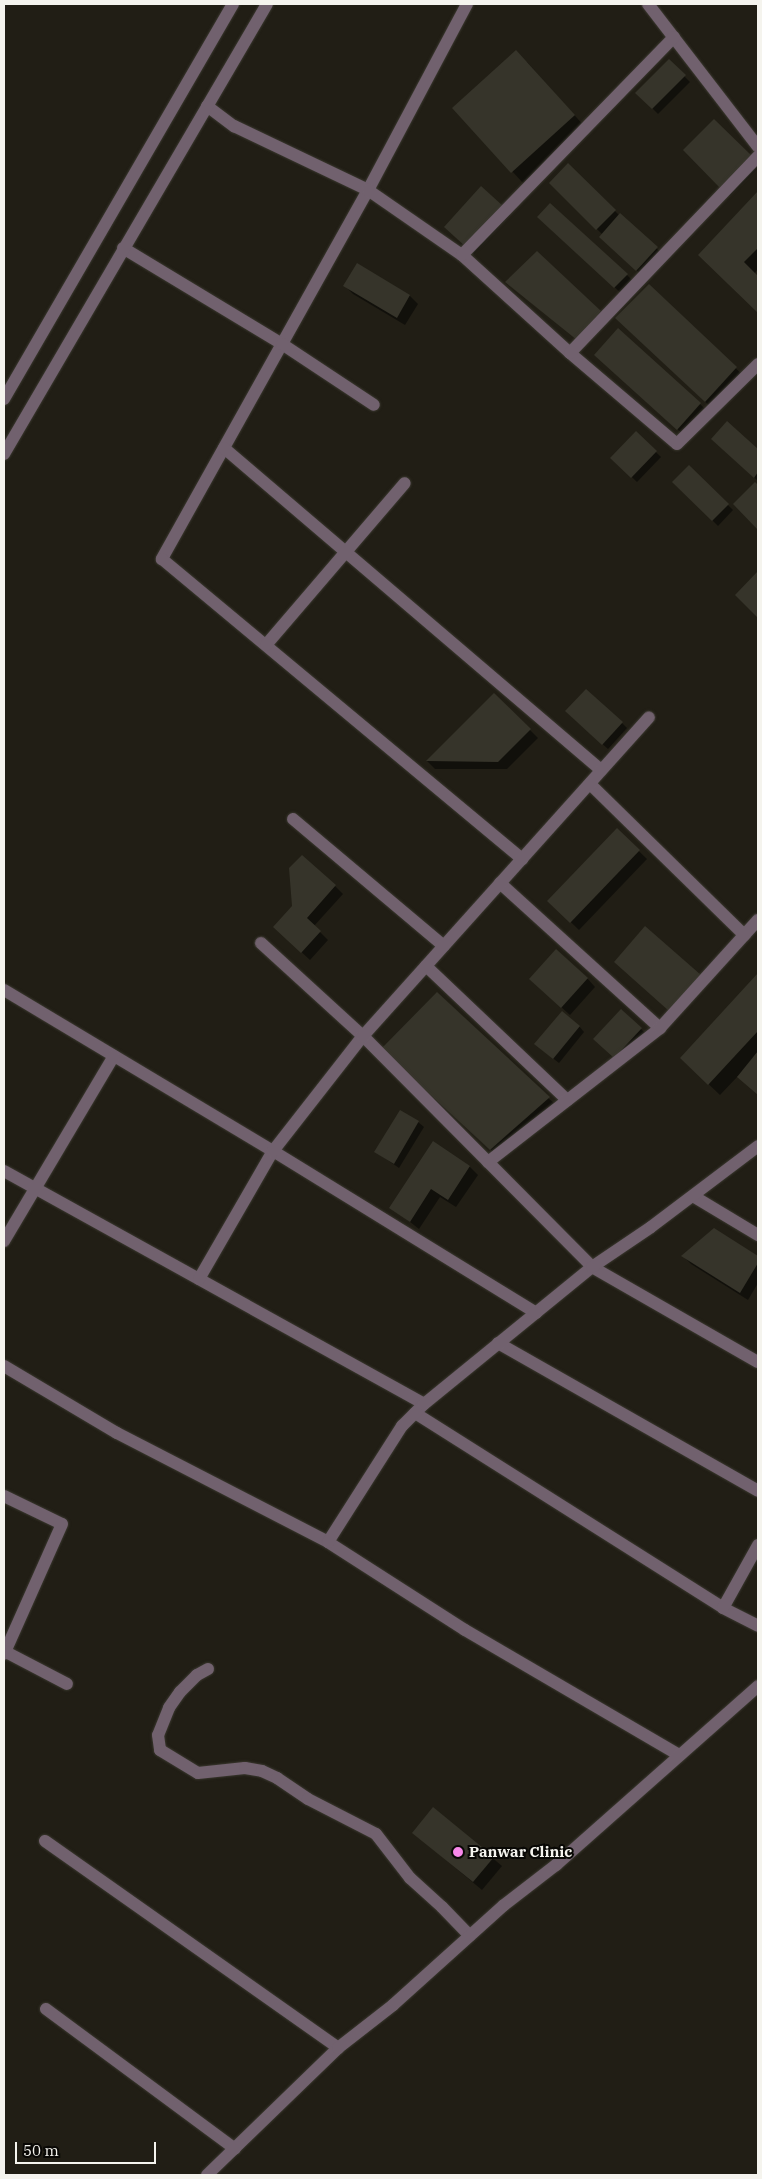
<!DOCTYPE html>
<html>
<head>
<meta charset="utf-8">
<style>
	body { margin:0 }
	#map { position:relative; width:762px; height:2179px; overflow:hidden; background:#211e15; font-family:"IBM Plex Serif",serif }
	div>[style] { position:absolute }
	.shadow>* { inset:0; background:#0007 }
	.building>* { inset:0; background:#36342a }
	.roads { filter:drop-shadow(0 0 1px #3a382f) drop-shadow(0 0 1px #3a382f) }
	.minor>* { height:12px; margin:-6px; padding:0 6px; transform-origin:6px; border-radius:6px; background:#71616e }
	.tertiary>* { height:12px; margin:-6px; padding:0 6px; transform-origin:6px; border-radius:6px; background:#71616e }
	.dots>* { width:14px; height:14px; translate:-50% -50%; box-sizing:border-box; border:2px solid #090805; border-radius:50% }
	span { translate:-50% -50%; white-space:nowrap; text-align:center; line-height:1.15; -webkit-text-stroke:4px #090805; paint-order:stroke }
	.poi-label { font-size:15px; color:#f5f4ee; font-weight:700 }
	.left { translate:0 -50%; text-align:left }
	.frame { position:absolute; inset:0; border:5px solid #f5f4ee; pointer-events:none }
	.scale { position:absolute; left:15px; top:2142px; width:141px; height:22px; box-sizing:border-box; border:2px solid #f5f4ee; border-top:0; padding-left:6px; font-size:15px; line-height:18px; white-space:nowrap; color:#f5f4ee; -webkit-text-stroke:4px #090805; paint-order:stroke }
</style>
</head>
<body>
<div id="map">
	<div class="shadow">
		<div style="clip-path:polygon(669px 61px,690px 82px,658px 114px,637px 93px)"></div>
		<div style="clip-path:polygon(527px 62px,585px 127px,523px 183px,454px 108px)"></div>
		<div style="clip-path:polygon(714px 121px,758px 165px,758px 168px,730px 196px,685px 150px)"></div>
		<div style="clip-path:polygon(568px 165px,620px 216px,665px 256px,645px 278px,609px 245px,603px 235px,550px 183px)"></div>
		<div style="clip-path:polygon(758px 193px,758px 269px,754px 274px,758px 277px,758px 312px,699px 255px)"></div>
		<div style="clip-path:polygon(502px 207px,510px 215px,474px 254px,454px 235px)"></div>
		<div style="clip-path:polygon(547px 225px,627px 275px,635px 283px,623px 295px)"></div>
		<div style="clip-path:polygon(358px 265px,410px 296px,418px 304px,405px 325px,353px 294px,345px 286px)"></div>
		<div style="clip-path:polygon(649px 286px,747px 379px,716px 412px,627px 328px)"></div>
		<div style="clip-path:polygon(604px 363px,700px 404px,708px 412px,686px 437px)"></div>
		<div style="clip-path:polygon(727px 423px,758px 450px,758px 481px,718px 444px)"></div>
		<div style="clip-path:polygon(636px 433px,661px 457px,637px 482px,612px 458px)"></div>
		<div style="clip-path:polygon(689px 467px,733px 510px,718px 526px,674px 482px)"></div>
		<div style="clip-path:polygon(494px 694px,538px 738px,507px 769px,435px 769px,427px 761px)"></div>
		<div style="clip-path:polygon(572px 717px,622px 723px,627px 728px,608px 749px)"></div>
		<div style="clip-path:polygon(617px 830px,647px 859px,579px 930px,549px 901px)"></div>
		<div style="clip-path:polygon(335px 886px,343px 894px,314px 926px,328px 940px,310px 960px,283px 935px)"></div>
		<div style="clip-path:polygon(758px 975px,758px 1094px,738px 1076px,720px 1095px,681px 1058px)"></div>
		<div style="clip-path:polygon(587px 978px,595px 987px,570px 1015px,539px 987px)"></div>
		<div style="clip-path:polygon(437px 994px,560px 1109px,501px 1159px,393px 1060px)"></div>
		<div style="clip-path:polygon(622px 1010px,646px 1034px,620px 1062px)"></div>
		<div style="clip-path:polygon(579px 1026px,584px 1032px,559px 1063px,541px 1049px)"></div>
		<div style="clip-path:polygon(418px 1122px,424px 1127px,399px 1168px,376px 1152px)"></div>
		<div style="clip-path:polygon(433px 1143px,470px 1167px,478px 1175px,456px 1207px,440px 1197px,419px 1229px,391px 1207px)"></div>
		<div style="clip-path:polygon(714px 1230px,758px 1258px,758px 1283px,748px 1300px,691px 1264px,683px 1256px)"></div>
		<div style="clip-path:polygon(433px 1808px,502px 1866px,482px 1890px,422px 1840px)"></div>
	</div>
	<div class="building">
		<div style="clip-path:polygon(516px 50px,575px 115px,511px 173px,452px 108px)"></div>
		<div style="clip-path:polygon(669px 59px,686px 75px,652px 109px,635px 93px)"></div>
		<div style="clip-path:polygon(714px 119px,753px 157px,721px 189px,683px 150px)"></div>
		<div style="clip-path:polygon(568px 163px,616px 210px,596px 230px,549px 183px)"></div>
		<div style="clip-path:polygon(481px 186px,503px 206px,466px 247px,444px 227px)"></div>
		<div style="clip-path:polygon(758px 191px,758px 248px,744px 262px,758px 276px,758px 313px,698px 255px)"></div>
		<div style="clip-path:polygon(550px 203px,628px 274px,614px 288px,537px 217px)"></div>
		<div style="clip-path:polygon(620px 213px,658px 247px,636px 271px,599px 237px)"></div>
		<div style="clip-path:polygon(537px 251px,601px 311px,577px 340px,505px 282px)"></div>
		<div style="clip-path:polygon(357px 263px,410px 295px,397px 318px,343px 286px)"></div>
		<div style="clip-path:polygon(649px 284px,737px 367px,705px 402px,615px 318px)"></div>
		<div style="clip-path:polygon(618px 328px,701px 403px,677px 430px,594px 355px)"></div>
		<div style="clip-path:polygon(727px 421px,758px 449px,758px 472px,754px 478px,711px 439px)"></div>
		<div style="clip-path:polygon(636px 431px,657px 451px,631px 478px,610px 458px)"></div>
		<div style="clip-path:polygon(689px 465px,729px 504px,712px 521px,672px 482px)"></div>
		<div style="clip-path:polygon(755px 482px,758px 485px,758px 530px,733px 504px)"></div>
		<div style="clip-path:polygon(758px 571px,758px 618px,735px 595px)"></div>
		<div style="clip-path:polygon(586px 689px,623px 722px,602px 745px,565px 711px)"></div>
		<div style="clip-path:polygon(494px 693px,531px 729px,498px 762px,426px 761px)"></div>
		<div style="clip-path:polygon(617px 828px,640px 850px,570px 923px,547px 901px)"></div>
		<div style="clip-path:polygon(302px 855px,336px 885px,307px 918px,321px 931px,301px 953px,273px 927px,292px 906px,289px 868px)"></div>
		<div style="clip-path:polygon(645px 926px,701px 975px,669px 1011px,614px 962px)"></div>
		<div style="clip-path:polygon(556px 949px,588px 978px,561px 1008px,529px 979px)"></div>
		<div style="clip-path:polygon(758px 973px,758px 1031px,708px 1085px,680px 1058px)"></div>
		<div style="clip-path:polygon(437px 992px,550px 1097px,490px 1150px,381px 1049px)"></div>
		<div style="clip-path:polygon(621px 1009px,642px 1028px,614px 1058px,593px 1039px)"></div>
		<div style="clip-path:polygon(562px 1011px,580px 1026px,553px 1059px,534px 1044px)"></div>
		<div style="clip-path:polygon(758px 1051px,758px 1095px,737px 1077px)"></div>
		<div style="clip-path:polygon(400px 1110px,419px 1121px,394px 1164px,374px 1152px)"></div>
		<div style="clip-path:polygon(433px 1141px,470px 1166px,448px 1200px,431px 1189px,410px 1222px,389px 1208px)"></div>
		<div style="clip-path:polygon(714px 1228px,758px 1256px,758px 1263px,740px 1293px,681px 1256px)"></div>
		<div style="clip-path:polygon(433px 1807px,494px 1857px,473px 1882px,412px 1833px)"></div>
	</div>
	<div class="roads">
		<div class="minor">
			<div style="left:467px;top:4px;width:211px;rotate:118deg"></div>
			<div style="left:368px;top:190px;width:423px;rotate:119.2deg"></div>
			<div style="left:162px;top:559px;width:469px;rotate:39.8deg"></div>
			<div style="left:648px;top:4px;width:180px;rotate:52.4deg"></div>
			<div style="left:207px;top:106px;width:34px;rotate:37deg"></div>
			<div style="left:234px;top:126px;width:148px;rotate:25.5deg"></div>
			<div style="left:368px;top:190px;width:114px;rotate:34.7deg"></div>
			<div style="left:462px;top:255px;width:146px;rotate:42.2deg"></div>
			<div style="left:570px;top:353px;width:140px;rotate:40.4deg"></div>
			<div style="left:677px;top:444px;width:114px;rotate:-44.6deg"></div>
			<div style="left:123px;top:248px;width:186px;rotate:31.1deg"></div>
			<div style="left:282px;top:344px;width:110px;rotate:33.5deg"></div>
			<div style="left:462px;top:255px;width:304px;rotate:-45.8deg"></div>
			<div style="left:570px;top:353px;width:272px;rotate:-46.3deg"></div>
			<div style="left:224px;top:448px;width:496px;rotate:40.5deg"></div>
			<div style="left:266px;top:645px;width:213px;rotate:-49.4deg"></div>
			<div style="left:590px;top:784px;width:216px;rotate:44.4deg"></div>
			<div style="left:293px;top:819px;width:197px;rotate:40.1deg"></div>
			<div style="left:500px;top:883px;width:216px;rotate:42.2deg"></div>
			<div style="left:261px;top:943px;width:138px;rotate:42.4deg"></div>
			<div style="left:363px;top:1036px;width:325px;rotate:45.2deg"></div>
			<div style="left:592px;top:1267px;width:191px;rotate:29.8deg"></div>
			<div style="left:426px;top:966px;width:195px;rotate:43.5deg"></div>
			<div style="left:4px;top:990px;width:313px;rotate:30.9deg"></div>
			<div style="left:273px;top:1151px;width:309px;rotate:31.6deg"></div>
			<div style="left:488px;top:1162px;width:218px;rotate:-37.9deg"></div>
			<div style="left:660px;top:1028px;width:146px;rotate:-47.8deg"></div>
			<div style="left:4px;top:1171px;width:480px;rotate:29deg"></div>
			<div style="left:693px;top:1196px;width:76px;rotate:31deg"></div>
			<div style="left:4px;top:1241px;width:215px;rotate:-59.3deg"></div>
			<div style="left:199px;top:1279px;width:148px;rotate:-60deg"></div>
			<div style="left:273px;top:1151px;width:146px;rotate:-52deg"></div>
			<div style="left:363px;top:1036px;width:428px;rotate:-48.1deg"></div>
			<div style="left:498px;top:1343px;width:299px;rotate:29.6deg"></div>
			<div style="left:4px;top:1366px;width:131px;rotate:30.7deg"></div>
			<div style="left:117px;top:1433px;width:237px;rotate:27.3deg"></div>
			<div style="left:415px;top:1413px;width:365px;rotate:32.3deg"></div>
			<div style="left:723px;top:1608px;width:39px;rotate:27deg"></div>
			<div style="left:4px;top:1496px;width:64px;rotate:25.8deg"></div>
			<div style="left:62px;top:1524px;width:142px;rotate:114deg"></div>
			<div style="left:723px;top:1608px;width:72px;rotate:-60.9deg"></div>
			<div style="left:4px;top:1651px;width:71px;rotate:27.6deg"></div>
			<div style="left:208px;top:1669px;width:13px;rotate:151deg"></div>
			<div style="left:197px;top:1675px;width:24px;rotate:135deg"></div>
			<div style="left:180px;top:1692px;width:19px;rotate:125deg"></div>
			<div style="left:169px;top:1708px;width:29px;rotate:112deg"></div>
			<div style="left:158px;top:1735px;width:15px;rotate:82deg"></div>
			<div style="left:160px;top:1750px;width:44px;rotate:31.2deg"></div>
			<div style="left:198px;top:1773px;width:47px;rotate:-6.1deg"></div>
			<div style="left:245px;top:1768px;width:17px;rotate:10deg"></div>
			<div style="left:262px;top:1771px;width:17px;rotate:25deg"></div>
			<div style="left:277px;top:1778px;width:37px;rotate:34deg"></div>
			<div style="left:308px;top:1799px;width:76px;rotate:27.2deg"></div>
			<div style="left:376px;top:1834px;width:56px;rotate:52.3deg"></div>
			<div style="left:410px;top:1878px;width:43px;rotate:42.2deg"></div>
			<div style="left:442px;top:1907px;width:40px;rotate:46deg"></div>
			<div style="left:679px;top:1755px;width:248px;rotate:-149.7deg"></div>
			<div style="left:465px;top:1630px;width:163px;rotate:-147.3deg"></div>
			<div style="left:328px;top:1542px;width:138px;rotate:-57.5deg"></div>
			<div style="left:402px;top:1426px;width:31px;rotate:-45deg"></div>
			<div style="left:424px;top:1404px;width:217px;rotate:-39.2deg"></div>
			<div style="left:592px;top:1267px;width:71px;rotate:-34.1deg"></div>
			<div style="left:651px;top:1227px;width:134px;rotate:-37.1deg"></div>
			<div style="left:45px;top:1841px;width:359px;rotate:35.2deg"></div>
			<div style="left:46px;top:2009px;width:235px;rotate:36.5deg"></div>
			<div style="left:207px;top:2175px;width:182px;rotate:-44.1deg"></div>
			<div style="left:338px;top:2048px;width:70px;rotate:-38deg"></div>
			<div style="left:393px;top:2005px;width:149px;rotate:-42deg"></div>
			<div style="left:504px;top:1905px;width:66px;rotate:-37.6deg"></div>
			<div style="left:556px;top:1865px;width:270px;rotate:-41.5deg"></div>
		</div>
		<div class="tertiary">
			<div style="left:4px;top:399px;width:457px;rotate:-59.9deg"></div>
			<div style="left:4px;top:454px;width:521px;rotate:-59.7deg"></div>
		</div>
	</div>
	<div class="dots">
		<div style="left:458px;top:1852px;background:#f888ea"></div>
	</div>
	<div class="poi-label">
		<span class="left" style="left:469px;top:1852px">Panwar Clinic</span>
	</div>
	<div class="frame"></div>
	<div class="scale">50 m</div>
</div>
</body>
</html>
